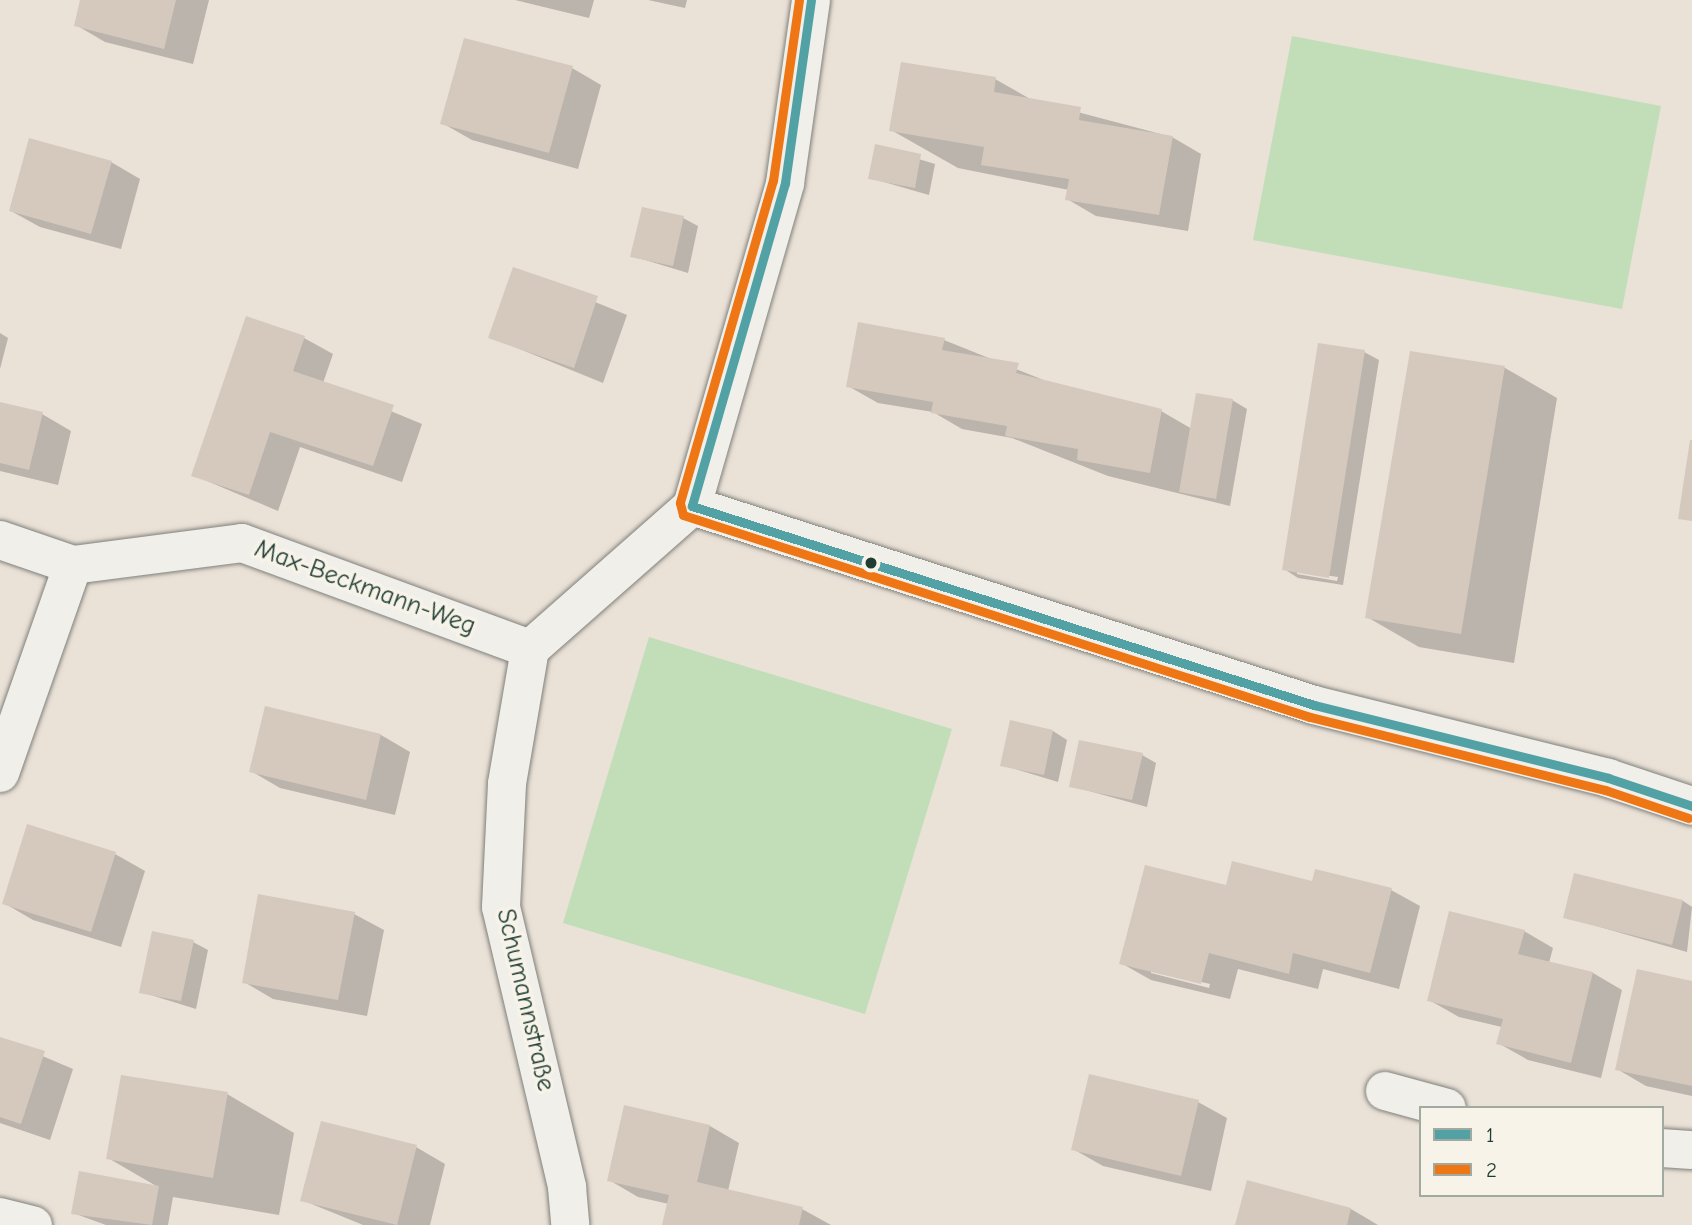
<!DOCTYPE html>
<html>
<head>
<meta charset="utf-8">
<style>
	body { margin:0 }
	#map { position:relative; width:1692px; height:1225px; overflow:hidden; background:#eae1d7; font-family:"Comic Neue",sans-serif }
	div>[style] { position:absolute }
	.green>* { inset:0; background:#c1deb9 }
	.shadow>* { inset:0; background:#0003 }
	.building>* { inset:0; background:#d5c9be }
	.roads { filter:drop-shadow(0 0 2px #80817b) drop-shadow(0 0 2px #80817b) }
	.minor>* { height:38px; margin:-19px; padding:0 19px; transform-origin:19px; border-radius:19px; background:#f1efea }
	.bus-1>* { height:9px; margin:-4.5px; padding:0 4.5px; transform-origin:4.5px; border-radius:4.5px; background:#52a1a5 }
	.bus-2>* { height:9px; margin:-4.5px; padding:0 4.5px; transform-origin:4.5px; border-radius:4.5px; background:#ee7614 }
	.dots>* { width:19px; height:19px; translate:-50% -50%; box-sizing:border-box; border:4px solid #f7f3e8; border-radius:50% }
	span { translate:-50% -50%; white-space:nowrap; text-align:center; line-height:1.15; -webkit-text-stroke:7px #f7f3e8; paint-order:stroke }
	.street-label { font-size:26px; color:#1f3d34 }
	.legend { position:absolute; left:1419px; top:1106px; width:245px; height:91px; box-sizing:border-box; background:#f7f3e8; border:2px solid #a1aaa0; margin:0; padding:9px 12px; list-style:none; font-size:21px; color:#1f3d34 }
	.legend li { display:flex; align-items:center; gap:14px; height:35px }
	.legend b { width:35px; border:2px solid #a1aaa0 }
</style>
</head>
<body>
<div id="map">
	<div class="green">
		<div style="clip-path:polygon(1292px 36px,1661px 106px,1622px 309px,1253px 240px)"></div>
		<div style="clip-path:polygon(649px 637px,952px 729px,865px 1014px,563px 923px)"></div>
	</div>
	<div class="shadow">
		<div style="clip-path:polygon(82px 0,209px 0,193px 64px,105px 42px,76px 25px)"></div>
		<div style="clip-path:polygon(515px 0,594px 0,589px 18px)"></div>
		<div style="clip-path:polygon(648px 0,687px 0,685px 8px)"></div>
		<div style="clip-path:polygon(572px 68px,601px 85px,578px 169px,472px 140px,442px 123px)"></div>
		<div style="clip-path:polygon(995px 79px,1032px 100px,1172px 137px,1201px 154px,1188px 231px,1096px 216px,1067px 199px,1069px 190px,958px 168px,891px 130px)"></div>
		<div style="clip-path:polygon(876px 146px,935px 164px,929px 195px,870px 178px)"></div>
		<div style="clip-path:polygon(111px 162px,140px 179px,121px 249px,40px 227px,11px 211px)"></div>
		<div style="clip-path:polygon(683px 218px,698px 226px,688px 273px,632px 256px)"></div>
		<div style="clip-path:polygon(514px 269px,627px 315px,603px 383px,490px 337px)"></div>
		<div style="clip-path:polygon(0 333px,8px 338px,0 369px)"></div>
		<div style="clip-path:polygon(304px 338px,333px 354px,323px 383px,422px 424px,402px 482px,300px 447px,278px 511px,193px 475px)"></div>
		<div style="clip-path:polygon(944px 340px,1046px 381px,1161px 411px,1192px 429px,1232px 400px,1247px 409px,1230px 506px,1108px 476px,1012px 438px,962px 429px,933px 412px,878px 403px,848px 386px)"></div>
		<div style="clip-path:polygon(evenodd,1364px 352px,1379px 360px,1343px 585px,1298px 578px,1284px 569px,1364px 352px,1297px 571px,1338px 577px,1337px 581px,1297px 574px,1297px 571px)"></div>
		<div style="clip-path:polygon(1411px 353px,1505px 368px,1557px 398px,1514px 663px,1419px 647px,1367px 617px)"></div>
		<div style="clip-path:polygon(0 404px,42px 414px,71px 431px,58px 485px,0 471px)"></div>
		<div style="clip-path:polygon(266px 708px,381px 735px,410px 752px,395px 815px,280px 788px,251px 771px)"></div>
		<div style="clip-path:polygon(1053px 731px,1067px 740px,1058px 782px,1002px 765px)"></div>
		<div style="clip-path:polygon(1142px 755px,1156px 763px,1147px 807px,1071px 786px)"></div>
		<div style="clip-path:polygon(28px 826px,115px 854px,145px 871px,121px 947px,33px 920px,4px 903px)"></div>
		<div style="clip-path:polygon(evenodd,1313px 883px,1391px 890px,1420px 906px,1399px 989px,1323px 969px,1318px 989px,1238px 969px,1230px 999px,1151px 980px,1121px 963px,1227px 887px,1313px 883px,1151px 970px,1210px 984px,1209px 988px,1151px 973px,1151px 970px)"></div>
		<div style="clip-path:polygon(1683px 901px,1692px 907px,1687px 952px,1565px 917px)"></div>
		<div style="clip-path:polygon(354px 914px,384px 930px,367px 1016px,273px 999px,244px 982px)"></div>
		<div style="clip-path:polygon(1524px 931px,1553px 948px,1549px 963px,1593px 973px,1622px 990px,1601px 1078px,1528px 1060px,1498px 1043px,1502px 1027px,1459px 1017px,1429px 1000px)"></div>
		<div style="clip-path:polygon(193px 942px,208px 950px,196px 1009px,141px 992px)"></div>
		<div style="clip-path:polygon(1692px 983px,1692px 1096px,1646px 1086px,1617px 1069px)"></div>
		<div style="clip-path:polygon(0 1038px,73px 1069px,50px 1140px,0 1123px)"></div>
		<div style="clip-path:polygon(227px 1094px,294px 1133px,279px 1215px,173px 1197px,168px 1225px,106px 1225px,73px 1213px,158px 1187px,108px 1158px)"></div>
		<div style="clip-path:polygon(1198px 1102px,1227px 1118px,1211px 1191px,1103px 1166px,1073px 1149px)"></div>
		<div style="clip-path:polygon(625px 1107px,710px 1126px,739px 1143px,728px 1191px,802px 1209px,831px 1225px,664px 1225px,669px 1204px,638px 1197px,609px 1180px)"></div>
		<div style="clip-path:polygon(416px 1147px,445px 1164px,430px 1225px,363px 1225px,302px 1200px)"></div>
		<div style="clip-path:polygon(1248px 1182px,1351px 1209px,1378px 1225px,1237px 1225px)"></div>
	</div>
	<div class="building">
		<div style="clip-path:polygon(80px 0,176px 0,164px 49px,74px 26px)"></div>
		<div style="clip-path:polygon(464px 38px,573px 66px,549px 153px,440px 124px)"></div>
		<div style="clip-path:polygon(901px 62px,996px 77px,994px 92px,1081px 107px,1079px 120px,1173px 136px,1159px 215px,1065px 200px,1069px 179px,981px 165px,984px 147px,889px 131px)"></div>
		<div style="clip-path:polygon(29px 138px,112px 161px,91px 234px,9px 211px)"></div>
		<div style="clip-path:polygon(875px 144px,921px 154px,915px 188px,868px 179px)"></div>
		<div style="clip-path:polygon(642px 207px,684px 216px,673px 266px,630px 257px)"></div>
		<div style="clip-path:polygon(513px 267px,598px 296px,574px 368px,488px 338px)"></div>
		<div style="clip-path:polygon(246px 316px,305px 336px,293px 371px,394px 405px,373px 466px,270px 432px,249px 495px,191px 476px)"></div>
		<div style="clip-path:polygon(858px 322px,945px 338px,942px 350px,1019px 363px,1016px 373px,1162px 409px,1150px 473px,1077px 460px,1078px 449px,1005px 436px,1007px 426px,931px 413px,933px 402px,846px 387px)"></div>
		<div style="clip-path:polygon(1318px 343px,1365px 350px,1329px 578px,1282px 570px)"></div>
		<div style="clip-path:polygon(1410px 351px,1505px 366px,1461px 634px,1365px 618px)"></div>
		<div style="clip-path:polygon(1196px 393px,1233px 399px,1216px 499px,1179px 492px)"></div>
		<div style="clip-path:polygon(0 402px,43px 412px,29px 470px,0 463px)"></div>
		<div style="clip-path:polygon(1690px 440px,1692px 440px,1692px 521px,1678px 519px)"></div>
		<div style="clip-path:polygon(265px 706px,381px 734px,366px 800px,249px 772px)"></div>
		<div style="clip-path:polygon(1010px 720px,1053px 730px,1044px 775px,1000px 766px)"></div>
		<div style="clip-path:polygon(1079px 740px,1143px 753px,1132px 800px,1069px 787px)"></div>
		<div style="clip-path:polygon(27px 824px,116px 852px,91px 932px,2px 904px)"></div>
		<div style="clip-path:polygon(1232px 861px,1312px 881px,1315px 869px,1392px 888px,1370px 973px,1293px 953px,1289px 974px,1209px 953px,1201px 984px,1119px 964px,1145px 865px,1226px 885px)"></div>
		<div style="clip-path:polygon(1574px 873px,1683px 900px,1672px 945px,1563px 918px)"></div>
		<div style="clip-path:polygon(258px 894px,355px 912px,338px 1000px,242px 983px)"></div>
		<div style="clip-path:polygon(1449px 911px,1525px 930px,1518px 954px,1593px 972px,1571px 1063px,1496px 1044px,1503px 1019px,1427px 1001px)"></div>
		<div style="clip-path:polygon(152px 931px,194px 940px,181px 1001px,139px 993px)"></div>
		<div style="clip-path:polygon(1637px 969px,1692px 981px,1692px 1086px,1615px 1070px)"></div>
		<div style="clip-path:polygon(0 1037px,45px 1051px,21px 1124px,0 1117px)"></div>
		<div style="clip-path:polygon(1089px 1074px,1199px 1100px,1181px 1176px,1071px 1150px)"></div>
		<div style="clip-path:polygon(121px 1075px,228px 1092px,213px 1178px,106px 1159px)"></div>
		<div style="clip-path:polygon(624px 1105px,710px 1125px,697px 1182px,803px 1207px,799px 1225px,662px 1225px,669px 1195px,607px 1181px)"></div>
		<div style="clip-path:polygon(321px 1121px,417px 1145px,397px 1225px,300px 1201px)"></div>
		<div style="clip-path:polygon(79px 1171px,159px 1186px,152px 1225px,71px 1214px)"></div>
		<div style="clip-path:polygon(1247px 1180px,1351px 1208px,1347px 1225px,1235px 1225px)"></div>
	</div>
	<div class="roads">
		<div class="minor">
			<div style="left:692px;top:506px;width:653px;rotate:17.74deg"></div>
			<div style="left:1314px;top:705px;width:303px;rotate:13.9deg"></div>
			<div style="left:1608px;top:778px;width:89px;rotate:18.4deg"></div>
			<div style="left:0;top:540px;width:77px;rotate:18.9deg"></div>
			<div style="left:73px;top:565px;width:170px;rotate:-7.4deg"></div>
			<div style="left:242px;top:543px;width:307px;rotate:20.2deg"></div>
			<div style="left:530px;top:649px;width:216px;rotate:-41.4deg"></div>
			<div style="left:692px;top:506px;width:336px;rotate:-73.9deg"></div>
			<div style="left:785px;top:183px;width:185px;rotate:-81.9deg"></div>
			<div style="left:530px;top:649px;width:137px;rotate:99.7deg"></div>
			<div style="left:507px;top:784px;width:123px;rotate:92.8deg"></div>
			<div style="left:501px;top:907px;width:288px;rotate:76.7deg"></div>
			<div style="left:567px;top:1187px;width:38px;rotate:85deg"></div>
			<div style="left:0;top:773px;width:220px;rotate:-70.7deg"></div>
			<div style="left:1385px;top:1091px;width:64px;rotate:15.3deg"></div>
			<div style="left:1662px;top:1148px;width:30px;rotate:4deg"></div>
			<div style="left:0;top:1217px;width:34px;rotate:14deg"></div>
		</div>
	</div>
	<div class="bus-1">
		<div style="left:811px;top:0;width:185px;rotate:98.1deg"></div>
		<div style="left:785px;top:183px;width:336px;rotate:106.1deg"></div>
		<div style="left:692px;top:506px;width:653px;rotate:17.74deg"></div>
		<div style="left:1314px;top:705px;width:303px;rotate:13.9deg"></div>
		<div style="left:1608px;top:778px;width:89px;rotate:18.4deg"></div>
	</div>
	<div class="bus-2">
		<div style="left:799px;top:0;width:182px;rotate:98.2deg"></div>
		<div style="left:773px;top:180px;width:336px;rotate:106.1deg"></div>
		<div style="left:680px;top:503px;width:12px;rotate:76deg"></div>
		<div style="left:683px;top:515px;width:659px;rotate:17.86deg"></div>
		<div style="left:1310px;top:717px;width:304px;rotate:13.9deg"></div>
		<div style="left:1605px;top:790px;width:88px;rotate:18.6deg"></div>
	</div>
	<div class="dots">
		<div style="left:871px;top:563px;background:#1f3d34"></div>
	</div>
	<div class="street-label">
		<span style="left:365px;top:588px;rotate:20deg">Max-Beckmann-Weg</span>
		<span style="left:525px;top:1000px;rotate:77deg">Schumannstraße</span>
	</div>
	<ul class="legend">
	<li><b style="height:9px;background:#52a1a5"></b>1</li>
	<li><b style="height:9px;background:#ee7614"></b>2</li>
	</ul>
</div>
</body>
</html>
